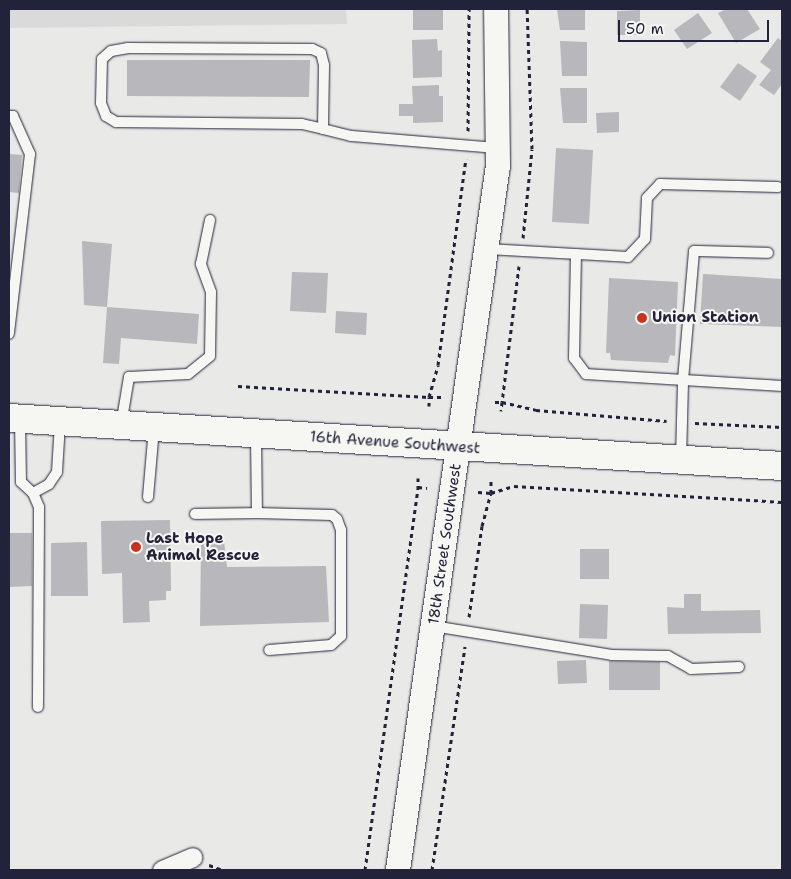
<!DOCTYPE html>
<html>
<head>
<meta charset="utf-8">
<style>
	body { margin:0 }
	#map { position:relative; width:791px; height:879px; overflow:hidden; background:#e9e9e7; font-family:"Shantell Sans",sans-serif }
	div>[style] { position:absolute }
	.built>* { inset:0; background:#dadada }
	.building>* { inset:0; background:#b8b8bc }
	.path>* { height:3px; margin-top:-1.5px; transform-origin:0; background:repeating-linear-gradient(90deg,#22223b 0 4px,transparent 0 8px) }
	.roads { filter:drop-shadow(0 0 1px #22223b) drop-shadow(0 0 1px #22223b) }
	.service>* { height:10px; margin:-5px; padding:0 5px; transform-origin:5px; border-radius:5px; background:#f6f6f2 }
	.minor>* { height:19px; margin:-9.5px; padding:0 9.5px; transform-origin:9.5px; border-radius:9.5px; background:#f6f6f2 }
	.tertiary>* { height:24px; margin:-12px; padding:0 12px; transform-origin:12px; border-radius:12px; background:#f6f6f2 }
	.secondary>* { height:28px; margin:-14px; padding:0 14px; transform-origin:14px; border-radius:14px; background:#f6f6f2 }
	.dots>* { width:14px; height:14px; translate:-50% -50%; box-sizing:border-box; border:2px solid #f6f6f2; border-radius:50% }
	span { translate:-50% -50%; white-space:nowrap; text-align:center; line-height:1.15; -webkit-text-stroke:4px #f6f6f2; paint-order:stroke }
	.poi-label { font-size:15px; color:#22223b; font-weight:700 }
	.left { translate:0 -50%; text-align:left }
	.street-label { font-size:15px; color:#22223b }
	.frame { position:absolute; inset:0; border:10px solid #22223b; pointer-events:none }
	.scale { position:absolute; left:618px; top:20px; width:151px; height:22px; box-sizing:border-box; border:2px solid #22223b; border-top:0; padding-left:6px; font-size:15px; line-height:18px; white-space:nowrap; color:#22223b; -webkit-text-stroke:4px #f6f6f2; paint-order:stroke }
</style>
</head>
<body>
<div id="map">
	<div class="built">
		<div style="clip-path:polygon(9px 9px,346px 9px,347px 24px,9px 28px)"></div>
	</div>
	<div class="building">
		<div style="clip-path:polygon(413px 9px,443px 9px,443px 30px,413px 30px)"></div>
		<div style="clip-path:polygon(557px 9px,585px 9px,585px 30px,560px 30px)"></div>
		<div style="clip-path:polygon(726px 9px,747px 9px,760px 29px,736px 43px,718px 13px)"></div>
		<div style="clip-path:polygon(640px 10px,640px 35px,617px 35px,617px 11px)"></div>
		<div style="clip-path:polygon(698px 13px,712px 33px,687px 49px,674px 30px)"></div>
		<div style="clip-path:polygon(778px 38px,782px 41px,782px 84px,774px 95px,759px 85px,771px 70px,760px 62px)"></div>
		<div style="clip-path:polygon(437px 39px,438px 51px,442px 50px,442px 77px,413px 78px,412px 40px)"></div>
		<div style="clip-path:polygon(560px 41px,587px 42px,587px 76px,562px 76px)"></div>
		<div style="clip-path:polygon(127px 60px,310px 60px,309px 97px,127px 96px)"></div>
		<div style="clip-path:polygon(738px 63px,757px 76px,740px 101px,720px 87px)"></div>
		<div style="clip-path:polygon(439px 85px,439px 96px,443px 96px,443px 122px,413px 123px,413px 116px,399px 116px,399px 104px,413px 104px,412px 86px)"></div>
		<div style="clip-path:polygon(560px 88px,587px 88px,587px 123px,563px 123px)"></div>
		<div style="clip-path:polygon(619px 112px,619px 132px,597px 133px,596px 113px)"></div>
		<div style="clip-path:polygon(556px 148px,593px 150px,589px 224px,552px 222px)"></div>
		<div style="clip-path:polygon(9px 154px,22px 155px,19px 193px,9px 192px)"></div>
		<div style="clip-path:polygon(82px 241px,112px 244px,107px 307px,84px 305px)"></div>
		<div style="clip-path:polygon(292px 272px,328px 273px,326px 313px,290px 311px)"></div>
		<div style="clip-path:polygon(703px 274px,782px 279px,782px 327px,700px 324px)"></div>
		<div style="clip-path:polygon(609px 278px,678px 282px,675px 356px,670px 355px,668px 363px,611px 360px,610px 353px,606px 353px)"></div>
		<div style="clip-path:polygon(107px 307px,199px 314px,197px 344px,121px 338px,119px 364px,103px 363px)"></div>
		<div style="clip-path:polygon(336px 311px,367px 313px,366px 335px,335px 333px)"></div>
		<div style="clip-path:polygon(170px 520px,171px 591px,166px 591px,166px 600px,149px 601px,150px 622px,123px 623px,122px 573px,102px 574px,101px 521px)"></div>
		<div style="clip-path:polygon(9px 533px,32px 533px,32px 586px,9px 587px)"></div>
		<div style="clip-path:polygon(224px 541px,227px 567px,326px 566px,329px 622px,200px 626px,201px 542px)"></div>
		<div style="clip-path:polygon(87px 542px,88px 596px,51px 596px,51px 543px)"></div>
		<div style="clip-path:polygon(580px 549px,609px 549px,609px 579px,580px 579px)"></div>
		<div style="clip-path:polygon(684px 594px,701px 594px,701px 611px,760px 610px,761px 633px,668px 634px,667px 607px,684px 608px)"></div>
		<div style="clip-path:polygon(580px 604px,608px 605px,607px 639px,579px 638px)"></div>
		<div style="clip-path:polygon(586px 660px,587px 683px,558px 684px,557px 661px)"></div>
		<div style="clip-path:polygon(609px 661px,660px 662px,660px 690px,609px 690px)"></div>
	</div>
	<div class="path">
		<div style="left:468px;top:131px;width:122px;rotate:-89.5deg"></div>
		<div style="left:523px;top:238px;width:89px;rotate:-84.2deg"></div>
		<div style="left:532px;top:149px;width:140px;rotate:-92deg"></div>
		<div style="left:519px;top:266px;width:137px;rotate:97.1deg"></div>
		<div style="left:502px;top:402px;width:35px;rotate:13deg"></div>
		<div style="left:536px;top:410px;width:131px;rotate:4.8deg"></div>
		<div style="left:238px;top:386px;width:191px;rotate:3.3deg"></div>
		<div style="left:429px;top:397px;width:33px;rotate:-74deg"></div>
		<div style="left:438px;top:365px;width:208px;rotate:-82.3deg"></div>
		<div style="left:495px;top:402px;width:7px"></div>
		<div style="left:502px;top:402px;width:9px;rotate:96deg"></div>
		<div style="left:429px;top:406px;width:9px;rotate:-90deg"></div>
		<div style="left:429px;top:397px;width:12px"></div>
		<div style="left:695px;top:423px;width:87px;rotate:2.6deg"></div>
		<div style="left:418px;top:478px;width:9px;rotate:90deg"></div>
		<div style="left:418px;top:487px;width:9px;rotate:6deg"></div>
		<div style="left:478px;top:492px;width:13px;rotate:4deg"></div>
		<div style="left:491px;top:493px;width:12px;rotate:-90deg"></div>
		<div style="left:469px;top:617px;width:92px;rotate:-81.9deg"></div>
		<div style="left:482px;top:526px;width:34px;rotate:-75deg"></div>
		<div style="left:491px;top:493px;width:24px;rotate:-17deg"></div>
		<div style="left:514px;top:486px;width:268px;rotate:3.4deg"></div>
		<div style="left:209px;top:865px;width:15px;rotate:20deg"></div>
		<div style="left:365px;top:870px;width:387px;rotate:-82.1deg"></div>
		<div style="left:432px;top:870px;width:226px;rotate:-81.6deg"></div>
	</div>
	<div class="roads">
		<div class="service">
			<div style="left:9px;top:116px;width:4px"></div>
			<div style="left:13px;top:116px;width:42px;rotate:65.9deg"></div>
			<div style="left:30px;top:154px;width:181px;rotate:96.7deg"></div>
			<div style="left:323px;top:129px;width:64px;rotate:-89.1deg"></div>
			<div style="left:324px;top:65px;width:12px;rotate:-104deg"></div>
			<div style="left:321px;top:53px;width:10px;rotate:-156deg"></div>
			<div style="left:312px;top:49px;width:184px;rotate:-179.7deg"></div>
			<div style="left:128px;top:48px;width:17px;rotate:170deg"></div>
			<div style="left:111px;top:51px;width:12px;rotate:138deg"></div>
			<div style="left:102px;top:59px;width:44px;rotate:91.3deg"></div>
			<div style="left:101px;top:103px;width:14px;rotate:69deg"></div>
			<div style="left:106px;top:116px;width:12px;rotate:31deg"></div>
			<div style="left:116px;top:122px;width:186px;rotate:0.6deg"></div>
			<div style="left:302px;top:124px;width:22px;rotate:13deg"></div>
			<div style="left:323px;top:129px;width:29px;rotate:14deg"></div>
			<div style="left:351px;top:136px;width:147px;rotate:4.7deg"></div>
			<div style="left:487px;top:249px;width:141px;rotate:3.2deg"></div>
			<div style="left:628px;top:257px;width:25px;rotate:-47deg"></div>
			<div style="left:645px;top:239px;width:41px;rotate:-87.2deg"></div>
			<div style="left:647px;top:198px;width:19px;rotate:-47deg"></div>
			<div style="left:660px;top:184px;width:118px;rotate:1.5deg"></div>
			<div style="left:576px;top:254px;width:104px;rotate:91.1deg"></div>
			<div style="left:574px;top:358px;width:20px;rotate:53deg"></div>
			<div style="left:586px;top:374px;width:196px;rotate:3.5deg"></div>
			<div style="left:20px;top:420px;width:62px;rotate:89.1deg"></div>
			<div style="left:21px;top:482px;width:16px;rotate:43deg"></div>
			<div style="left:33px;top:493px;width:15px;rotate:67deg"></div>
			<div style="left:39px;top:507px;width:200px;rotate:90.3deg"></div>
			<div style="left:121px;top:425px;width:49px;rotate:-80.5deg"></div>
			<div style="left:129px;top:377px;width:59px;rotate:-2.9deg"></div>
			<div style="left:188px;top:374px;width:28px;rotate:-39deg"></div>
			<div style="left:210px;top:356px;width:64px;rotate:-89.1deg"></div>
			<div style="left:211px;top:292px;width:30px;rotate:-110deg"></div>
			<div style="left:201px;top:264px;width:45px;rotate:-78.4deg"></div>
			<div style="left:256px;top:435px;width:78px;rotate:89.3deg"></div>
			<div style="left:257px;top:513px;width:75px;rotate:1.5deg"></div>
			<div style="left:332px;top:515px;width:6px;rotate:39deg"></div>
			<div style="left:337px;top:519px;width:12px;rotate:70deg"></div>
			<div style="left:341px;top:530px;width:106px;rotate:90deg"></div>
			<div style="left:341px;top:636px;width:13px;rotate:138deg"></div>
			<div style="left:331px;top:645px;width:62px;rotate:175.4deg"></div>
			<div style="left:681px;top:459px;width:79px;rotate:-88.5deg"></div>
			<div style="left:683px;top:380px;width:129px;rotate:-85.1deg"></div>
			<div style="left:694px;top:251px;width:74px;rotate:1.5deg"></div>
			<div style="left:33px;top:493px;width:18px;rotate:-29deg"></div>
			<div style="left:49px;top:484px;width:14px;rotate:-56deg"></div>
			<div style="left:57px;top:472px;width:49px;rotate:-86.5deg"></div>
			<div style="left:148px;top:497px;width:68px;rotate:-85deg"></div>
			<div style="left:195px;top:514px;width:62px;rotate:-0.9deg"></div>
			<div style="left:433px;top:626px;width:181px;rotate:9.2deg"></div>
			<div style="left:612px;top:655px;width:56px;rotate:1deg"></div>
			<div style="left:668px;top:656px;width:26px;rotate:29deg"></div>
			<div style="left:691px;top:669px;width:48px;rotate:-2.4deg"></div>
		</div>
		<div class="minor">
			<div style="left:162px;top:870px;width:33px;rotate:-23deg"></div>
		</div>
		<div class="tertiary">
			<div style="left:398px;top:870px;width:711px;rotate:-81.92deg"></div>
			<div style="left:498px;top:166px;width:157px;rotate:-90.7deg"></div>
		</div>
		<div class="secondary">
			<div style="left:9px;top:418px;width:774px;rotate:3.55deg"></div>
		</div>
	</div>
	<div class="dots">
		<div style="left:642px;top:318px;background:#c8321e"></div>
		<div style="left:136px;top:547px;background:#c8321e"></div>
	</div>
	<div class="poi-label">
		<span class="left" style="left:652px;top:318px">Union Station</span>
		<span class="left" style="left:146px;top:547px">Last Hope<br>Animal Rescue</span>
	</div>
	<div class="street-label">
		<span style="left:395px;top:443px;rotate:4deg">16th Avenue Southwest</span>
		<span style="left:445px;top:544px;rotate:-82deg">18th Street Southwest</span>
	</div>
	<div class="frame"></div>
	<div class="scale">50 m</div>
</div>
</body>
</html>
